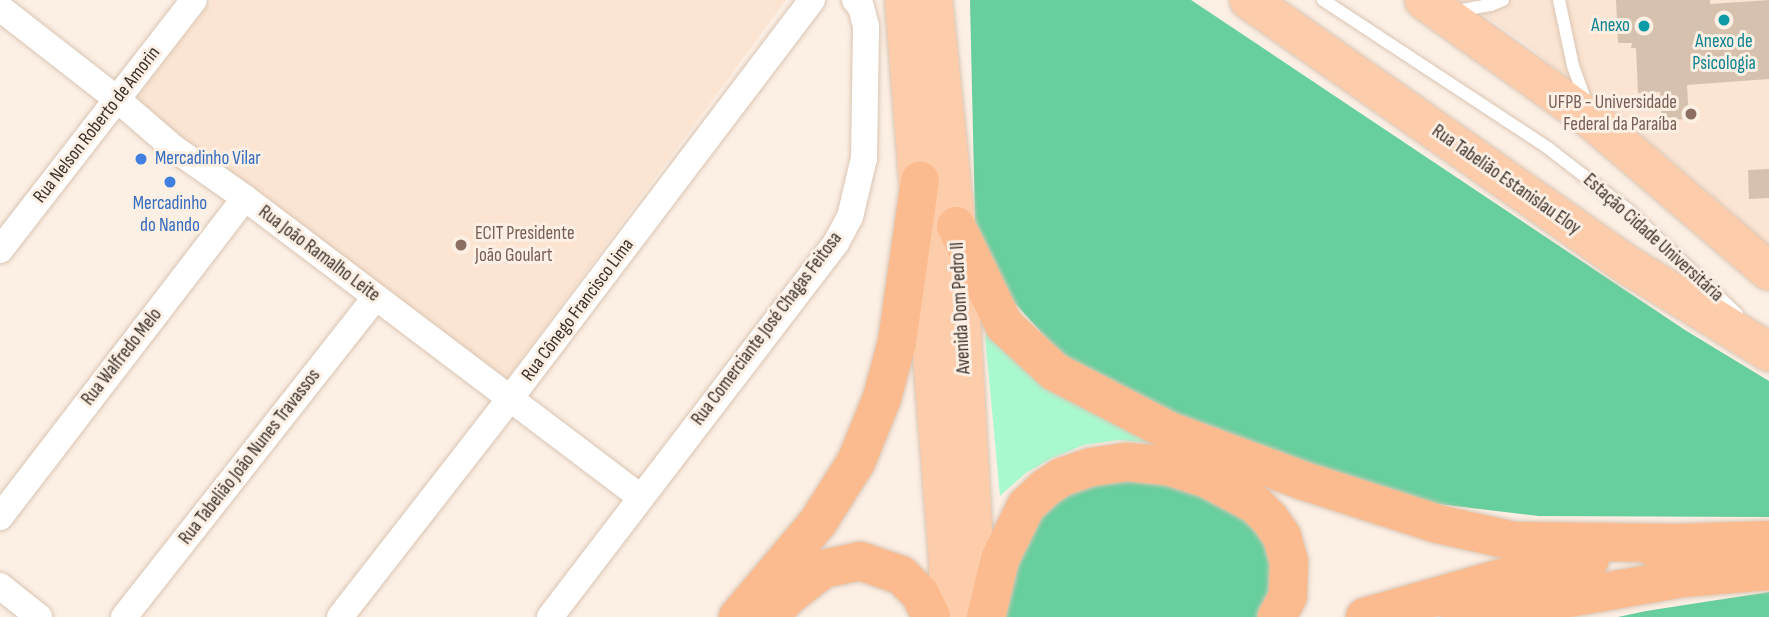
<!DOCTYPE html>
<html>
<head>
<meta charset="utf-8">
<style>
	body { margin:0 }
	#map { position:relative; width:1769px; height:617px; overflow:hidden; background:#fcefe4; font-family:"Sofia Sans Condensed",sans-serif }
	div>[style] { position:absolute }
	.built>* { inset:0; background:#fbe4d2 }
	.green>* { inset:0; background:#a9f9cf }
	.forest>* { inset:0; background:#67ce9d }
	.building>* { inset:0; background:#d6c1af }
	.roads { filter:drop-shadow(0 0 2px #dac5b3) drop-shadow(0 0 2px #dac5b3) }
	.service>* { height:12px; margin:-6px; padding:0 6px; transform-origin:6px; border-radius:6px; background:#fff }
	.minor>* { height:26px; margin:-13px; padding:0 13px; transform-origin:13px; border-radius:13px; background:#fff }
	.primary>* { height:38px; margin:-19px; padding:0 19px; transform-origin:19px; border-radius:19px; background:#fdccaa }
	.trunk>* { height:38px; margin:-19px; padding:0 19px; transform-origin:19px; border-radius:19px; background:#fcbb8e }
	.dots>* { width:19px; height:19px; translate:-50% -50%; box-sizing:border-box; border:4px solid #fcefe4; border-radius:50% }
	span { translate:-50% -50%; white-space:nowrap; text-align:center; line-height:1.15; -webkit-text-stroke:6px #fcefe4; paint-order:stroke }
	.culture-label { font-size:19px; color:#0d838f }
	.right { translate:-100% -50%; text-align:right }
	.education-label { font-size:19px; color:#785e54 }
	.left { translate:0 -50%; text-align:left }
	.street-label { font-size:19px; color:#39312a }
	.shop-label { font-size:19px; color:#366cbe }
</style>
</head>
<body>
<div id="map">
	<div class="built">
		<div style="clip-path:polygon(212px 0,786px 0,498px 391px,135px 100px)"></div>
		<div style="clip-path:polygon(1462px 0,1769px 0,1769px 253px,1704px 187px,1522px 41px)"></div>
	</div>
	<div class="green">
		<div style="clip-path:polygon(991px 330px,1182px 446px,1119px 440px,1084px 445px,1052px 458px,1026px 473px,1000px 496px,985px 336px)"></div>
	</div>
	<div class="forest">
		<div style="clip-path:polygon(970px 0,1191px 0,1685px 330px,1769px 381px,1769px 517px,1539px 516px,1437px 504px,1367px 484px,1129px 400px,1058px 351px,991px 277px,975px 222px)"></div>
		<div style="clip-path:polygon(1151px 475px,1204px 484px,1275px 547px,1277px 593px,1263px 617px,1003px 617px,1030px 524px,1064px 495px,1102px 481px)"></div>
		<div style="clip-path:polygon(1769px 592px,1769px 617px,1618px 617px,1646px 611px)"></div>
	</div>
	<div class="building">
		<div style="clip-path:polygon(1616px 0,1710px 0,1710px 4px,1769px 0,1769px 79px,1687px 85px,1689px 119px,1662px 120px,1660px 92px,1638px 93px,1636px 48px,1631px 48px,1632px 43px,1618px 43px)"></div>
		<div style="clip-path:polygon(1769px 169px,1769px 198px,1749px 199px,1748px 170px)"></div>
	</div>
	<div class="roads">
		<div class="service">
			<div style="left:1323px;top:0;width:269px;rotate:33.3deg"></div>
			<div style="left:1548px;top:148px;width:100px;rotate:37.7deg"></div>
			<div style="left:1627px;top:209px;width:152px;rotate:43.7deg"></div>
			<div style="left:1559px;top:0;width:67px;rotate:78deg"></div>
			<div style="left:1573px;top:66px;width:38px;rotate:70deg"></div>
			<div style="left:1456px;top:11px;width:36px;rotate:-10deg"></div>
			<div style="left:1491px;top:5px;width:13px;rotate:-23deg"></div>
		</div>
		<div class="minor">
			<div style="left:0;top:8px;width:148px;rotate:37.9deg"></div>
			<div style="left:117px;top:99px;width:77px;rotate:40.8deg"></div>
			<div style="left:175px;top:149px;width:85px;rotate:35deg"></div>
			<div style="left:245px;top:198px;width:495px;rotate:37.1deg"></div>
			<div style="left:0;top:250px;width:316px;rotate:-52.2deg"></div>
			<div style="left:0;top:517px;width:402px;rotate:-52.5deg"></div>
			<div style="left:0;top:586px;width:50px;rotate:38.5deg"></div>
			<div style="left:124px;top:617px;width:407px;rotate:-51.8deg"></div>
			<div style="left:340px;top:617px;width:275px;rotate:-52.1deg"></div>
			<div style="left:509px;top:400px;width:502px;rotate:-52.86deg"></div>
			<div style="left:550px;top:617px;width:471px;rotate:-52.6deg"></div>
			<div style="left:836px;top:243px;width:30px;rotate:-62deg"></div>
			<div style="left:850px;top:217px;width:61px;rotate:-76.7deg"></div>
			<div style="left:864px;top:158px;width:132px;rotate:-89.1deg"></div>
			<div style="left:866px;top:26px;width:20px;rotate:-105deg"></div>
			<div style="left:861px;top:7px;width:9px;rotate:-131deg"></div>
		</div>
		<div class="primary">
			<div style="left:904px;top:0;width:560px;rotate:85.49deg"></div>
			<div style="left:948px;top:558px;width:59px;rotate:90deg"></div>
			<div style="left:933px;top:0;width:227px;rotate:84.2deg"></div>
			<div style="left:956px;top:226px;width:392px;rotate:86.8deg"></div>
			<div style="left:1249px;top:0;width:466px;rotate:35deg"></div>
			<div style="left:1631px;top:267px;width:162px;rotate:31.6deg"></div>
			<div style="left:1424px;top:0;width:205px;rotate:35.5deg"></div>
			<div style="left:1591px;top:119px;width:234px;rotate:40.5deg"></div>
		</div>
		<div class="trunk">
			<div style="left:956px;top:226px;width:110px;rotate:64.1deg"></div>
			<div style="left:1004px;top:325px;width:69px;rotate:42.7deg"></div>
			<div style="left:1055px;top:372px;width:128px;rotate:27.4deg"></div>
			<div style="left:1169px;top:431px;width:144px;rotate:20.3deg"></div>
			<div style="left:1304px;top:481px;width:141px;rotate:17.8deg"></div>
			<div style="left:1438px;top:524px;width:78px;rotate:12.6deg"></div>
			<div style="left:1514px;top:541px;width:162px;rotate:0.7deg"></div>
			<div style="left:1653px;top:547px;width:23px;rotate:-10deg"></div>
			<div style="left:1676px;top:543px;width:93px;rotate:-1.8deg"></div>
			<div style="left:738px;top:617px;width:124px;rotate:-49.9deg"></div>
			<div style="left:818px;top:522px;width:71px;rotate:-57.7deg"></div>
			<div style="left:856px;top:462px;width:69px;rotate:-67.9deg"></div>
			<div style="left:882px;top:398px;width:58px;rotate:-75deg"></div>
			<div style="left:897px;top:342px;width:163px;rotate:-81.9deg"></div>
			<div style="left:769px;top:617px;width:27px;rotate:-48deg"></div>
			<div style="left:787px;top:597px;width:46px;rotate:-37.9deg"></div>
			<div style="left:823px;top:569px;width:38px;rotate:-12deg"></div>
			<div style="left:860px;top:561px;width:43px;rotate:18.9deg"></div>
			<div style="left:901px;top:575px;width:27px;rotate:45deg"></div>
			<div style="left:920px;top:594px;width:25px;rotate:64deg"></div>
			<div style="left:986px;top:617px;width:60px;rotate:-76.4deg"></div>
			<div style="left:1000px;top:559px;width:59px;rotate:-63.9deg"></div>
			<div style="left:1026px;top:506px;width:26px;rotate:-43deg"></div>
			<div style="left:1045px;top:488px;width:20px;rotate:-33deg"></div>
			<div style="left:1062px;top:477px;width:31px;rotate:-19deg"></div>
			<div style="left:1091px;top:467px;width:37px;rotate:-8deg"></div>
			<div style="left:1128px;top:462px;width:40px;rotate:5.7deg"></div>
			<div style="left:1168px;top:466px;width:42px;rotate:18deg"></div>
			<div style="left:1208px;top:479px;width:53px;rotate:28deg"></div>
			<div style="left:1255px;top:504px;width:21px;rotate:45deg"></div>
			<div style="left:1270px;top:519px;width:22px;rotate:56deg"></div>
			<div style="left:1282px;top:537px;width:26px;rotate:74deg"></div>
			<div style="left:1289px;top:562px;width:34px;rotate:92deg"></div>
			<div style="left:1288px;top:596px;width:24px;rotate:118deg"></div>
			<div style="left:1365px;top:617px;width:172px;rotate:-15.9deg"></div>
			<div style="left:1530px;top:570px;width:61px;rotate:-10.4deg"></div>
			<div style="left:1460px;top:617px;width:226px;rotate:-9.9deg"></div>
			<div style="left:1683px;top:578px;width:86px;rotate:-4.7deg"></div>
		</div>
	</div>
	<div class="dots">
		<div style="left:1724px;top:20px;background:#0f9aa8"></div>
		<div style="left:1644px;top:26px;background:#0f9aa8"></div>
		<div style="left:1691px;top:114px;background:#8d6e63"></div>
		<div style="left:141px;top:159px;background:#3f7fe0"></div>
		<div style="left:170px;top:182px;background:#3f7fe0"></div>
		<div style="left:461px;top:245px;background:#8d6e63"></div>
	</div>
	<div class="culture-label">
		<span class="right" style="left:1630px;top:26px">Anexo</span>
		<span style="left:1724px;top:53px">Anexo de<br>Psicologia</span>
	</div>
	<div class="education-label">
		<span class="right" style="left:1677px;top:114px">UFPB - Universidade<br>Federal da Paraíba</span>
		<span class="left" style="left:475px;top:245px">ECIT Presidente<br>João Goulart</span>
	</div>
	<div class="street-label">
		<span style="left:97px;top:125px;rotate:-52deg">Rua Nelson Roberto de Amorin</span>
		<span style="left:1506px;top:180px;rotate:35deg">Rua Tabelião Estanislau Eloy</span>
		<span style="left:1653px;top:238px;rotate:42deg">Estação Cidade Universitária</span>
		<span style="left:319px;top:254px;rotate:37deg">Rua João Ramalho Leite</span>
		<span style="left:961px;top:308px;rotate:-93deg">Avenida Dom Pedro II</span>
		<span style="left:578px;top:310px;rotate:-53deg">Rua Cônego Francisco Lima</span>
		<span style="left:767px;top:329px;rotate:-53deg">Rua Comerciante José Chagas Feitosa</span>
		<span style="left:122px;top:357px;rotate:-52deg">Rua Walfredo Melo</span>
		<span style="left:250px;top:457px;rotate:-52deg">Rua Tabelião João Nunes Travassos</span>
	</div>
	<div class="shop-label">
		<span class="left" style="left:155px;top:159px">Mercadinho Vilar</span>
		<span style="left:170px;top:215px">Mercadinho<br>do Nando</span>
	</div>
</div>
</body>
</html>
